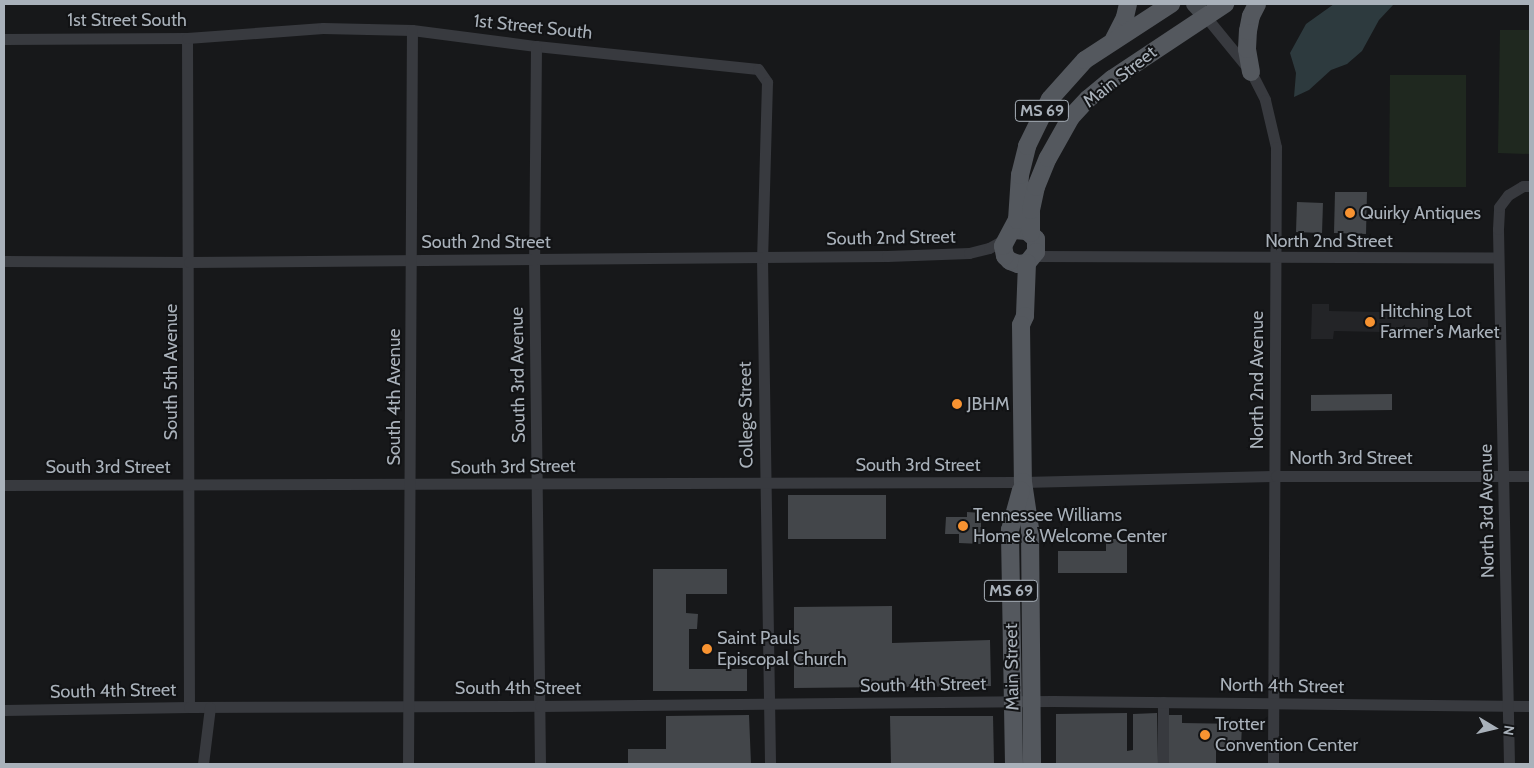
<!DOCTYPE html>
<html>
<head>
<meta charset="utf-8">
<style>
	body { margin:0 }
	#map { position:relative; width:1534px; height:768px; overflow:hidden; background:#17181a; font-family:Cabin,sans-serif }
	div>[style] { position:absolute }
	.built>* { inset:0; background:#232427 }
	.green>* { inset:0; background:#1f281f }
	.water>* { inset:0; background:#2d3a3e }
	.building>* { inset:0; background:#43464a }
	.street>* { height:11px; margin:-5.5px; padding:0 5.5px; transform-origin:5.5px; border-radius:5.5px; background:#383a3f }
	.secondary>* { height:16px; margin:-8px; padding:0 8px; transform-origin:8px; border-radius:8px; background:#464a4f }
	.primary>* { height:18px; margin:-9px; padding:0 9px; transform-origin:9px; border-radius:9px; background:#54585e }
	.dots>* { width:14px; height:14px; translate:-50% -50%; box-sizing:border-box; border:2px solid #121315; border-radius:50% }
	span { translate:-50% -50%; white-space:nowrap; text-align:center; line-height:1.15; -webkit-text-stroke:4px #121315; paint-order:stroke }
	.shield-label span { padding:1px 4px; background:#121315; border:1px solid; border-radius:4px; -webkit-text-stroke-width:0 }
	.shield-label { font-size:16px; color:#a9b1ba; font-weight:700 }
	.street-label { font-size:18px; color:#a9b1ba }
	.poi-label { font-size:18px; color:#a9b1ba }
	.left { translate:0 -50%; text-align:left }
	.frame { position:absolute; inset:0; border:5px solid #a9b1ba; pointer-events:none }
	.north { position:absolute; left:1469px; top:703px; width:50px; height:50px; -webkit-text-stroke:4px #121315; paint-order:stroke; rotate:99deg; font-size:14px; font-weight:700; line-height:20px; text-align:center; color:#a9b1ba }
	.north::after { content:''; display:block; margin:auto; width:18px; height:22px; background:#a9b1ba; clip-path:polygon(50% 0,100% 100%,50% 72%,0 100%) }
</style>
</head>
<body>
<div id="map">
	<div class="built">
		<div style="clip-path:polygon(1312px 304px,1329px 304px,1329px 311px,1428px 313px,1428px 333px,1334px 331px,1333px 339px,1311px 339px)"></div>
	</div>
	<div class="green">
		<div style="clip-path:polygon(1500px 30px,1530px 30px,1530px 154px,1498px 153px)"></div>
		<div style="clip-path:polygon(1390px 75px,1466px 75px,1466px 187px,1389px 187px)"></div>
	</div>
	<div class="water">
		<div style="clip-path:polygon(1334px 4px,1394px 4px,1379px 20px,1362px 51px,1347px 64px,1331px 70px,1309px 90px,1294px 97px,1296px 73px,1290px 53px,1306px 24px)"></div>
	</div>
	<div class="building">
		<div style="clip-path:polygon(1335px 192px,1367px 192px,1366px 234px,1334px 233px)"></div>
		<div style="clip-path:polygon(1297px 202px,1323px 203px,1322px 233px,1296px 232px)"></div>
		<div style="clip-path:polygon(1392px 394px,1392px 410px,1311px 411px,1311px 395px)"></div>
		<div style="clip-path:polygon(788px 495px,886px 495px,886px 539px,788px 539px)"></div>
		<div style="clip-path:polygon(967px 512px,981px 513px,981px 544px,959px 543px,959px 534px,945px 534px,946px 517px,967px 517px)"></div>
		<div style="clip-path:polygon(1106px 539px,1127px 539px,1127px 573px,1058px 573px,1058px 551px,1106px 551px)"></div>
		<div style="clip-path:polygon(653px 569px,727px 569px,727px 594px,686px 594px,686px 613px,698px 614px,697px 629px,689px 629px,689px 669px,747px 669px,747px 691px,653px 691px)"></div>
		<div style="clip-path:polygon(892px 606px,892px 643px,990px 640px,991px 686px,794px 688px,794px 607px)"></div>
		<div style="clip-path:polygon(1127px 713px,1127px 751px,1133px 750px,1133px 714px,1157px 713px,1158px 764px,1056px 764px,1056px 714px)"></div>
		<div style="clip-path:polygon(749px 715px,751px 764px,628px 764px,628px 749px,666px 749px,666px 716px)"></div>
		<div style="clip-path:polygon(1169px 715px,1182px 715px,1182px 723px,1242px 724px,1241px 747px,1216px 747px,1216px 764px,1169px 764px)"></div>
		<div style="clip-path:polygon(890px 716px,993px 716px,994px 764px,891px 764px)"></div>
	</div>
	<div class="street">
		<div style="left:1206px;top:17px;width:71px;rotate:50.7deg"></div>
		<div style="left:1251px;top:72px;width:31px;rotate:63deg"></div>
		<div style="left:1265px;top:100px;width:48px;rotate:76.8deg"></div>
		<div style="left:1276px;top:147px;width:617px;rotate:90.28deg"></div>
		<div style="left:187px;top:38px;width:669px;rotate:89.83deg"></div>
		<div style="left:4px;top:39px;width:183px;rotate:-0.3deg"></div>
		<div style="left:187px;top:38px;width:136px;rotate:-4.2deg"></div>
		<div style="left:323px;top:28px;width:89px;rotate:1.3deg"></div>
		<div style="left:412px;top:30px;width:125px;rotate:7.4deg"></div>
		<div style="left:536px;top:46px;width:223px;rotate:5.9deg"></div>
		<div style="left:758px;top:69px;width:16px;rotate:55deg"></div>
		<div style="left:767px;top:82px;width:176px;rotate:91.6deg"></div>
		<div style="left:762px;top:258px;width:506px;rotate:89.09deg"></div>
		<div style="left:536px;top:46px;width:213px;rotate:90.5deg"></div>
		<div style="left:534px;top:259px;width:505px;rotate:89.32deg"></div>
		<div style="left:1034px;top:256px;width:464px;rotate:0.2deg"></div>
		<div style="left:4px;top:261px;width:185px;rotate:0.3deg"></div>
		<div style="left:189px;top:262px;width:698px;rotate:-0.49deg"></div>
		<div style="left:887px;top:256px;width:82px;rotate:-2.1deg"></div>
		<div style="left:969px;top:253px;width:21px;rotate:-14deg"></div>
		<div style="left:989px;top:248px;width:18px;rotate:-29deg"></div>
		<div style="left:4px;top:485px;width:1019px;rotate:-0.17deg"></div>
		<div style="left:1023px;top:482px;width:253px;rotate:-1.4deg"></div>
		<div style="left:1276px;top:476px;width:254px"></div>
		<div style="left:1163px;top:702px;width:62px;rotate:90deg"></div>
		<div style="left:4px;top:710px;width:185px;rotate:-0.9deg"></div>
		<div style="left:189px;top:707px;width:351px;rotate:-0.2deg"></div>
		<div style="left:540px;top:706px;width:513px;rotate:-0.56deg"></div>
		<div style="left:1053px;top:701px;width:477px;rotate:0.6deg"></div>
		<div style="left:203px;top:764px;width:57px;rotate:-83deg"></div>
		<div style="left:408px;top:764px;width:734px;rotate:-89.69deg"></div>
		<div style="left:1509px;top:764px;width:535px;rotate:-91.18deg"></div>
		<div style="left:1498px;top:229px;width:22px;rotate:-87deg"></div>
		<div style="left:1499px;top:207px;width:15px;rotate:-53deg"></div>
		<div style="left:1508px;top:195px;width:17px;rotate:-31deg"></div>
		<div style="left:1523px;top:186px;width:7px"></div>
	</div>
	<div class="secondary">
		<div style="left:1194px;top:4px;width:18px;rotate:47deg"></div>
	</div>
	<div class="primary">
		<div style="left:1114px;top:39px;width:25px;rotate:-63deg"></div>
		<div style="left:1125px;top:17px;width:13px;rotate:-77deg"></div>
		<div style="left:1251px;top:72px;width:23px;rotate:-100deg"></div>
		<div style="left:1247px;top:49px;width:18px;rotate:-87deg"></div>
		<div style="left:1248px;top:31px;width:15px;rotate:-79deg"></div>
		<div style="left:1251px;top:16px;width:13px;rotate:-63deg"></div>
		<div style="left:1013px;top:230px;width:14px;rotate:4deg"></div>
		<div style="left:1027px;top:231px;width:12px;rotate:42deg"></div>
		<div style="left:1036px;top:239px;width:13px;rotate:90deg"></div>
		<div style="left:1036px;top:252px;width:14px;rotate:129deg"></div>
		<div style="left:1027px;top:263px;width:9px;rotate:174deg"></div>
		<div style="left:1018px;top:264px;width:9px;rotate:-159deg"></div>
		<div style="left:1010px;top:261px;width:7px;rotate:-135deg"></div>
		<div style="left:1005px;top:256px;width:10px;rotate:-101deg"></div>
		<div style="left:1003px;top:246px;width:30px;rotate:-62deg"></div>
		<div style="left:1017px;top:220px;width:45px;rotate:-86.2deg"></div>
		<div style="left:1020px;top:175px;width:30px;rotate:-76deg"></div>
		<div style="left:1027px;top:146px;width:52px;rotate:-63.9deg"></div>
		<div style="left:1050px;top:99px;width:52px;rotate:-48.1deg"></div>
		<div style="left:1085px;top:60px;width:103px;rotate:-33.1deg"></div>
		<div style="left:1031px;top:233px;width:23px;rotate:-90deg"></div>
		<div style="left:1031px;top:210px;width:24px;rotate:-78deg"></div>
		<div style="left:1036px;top:187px;width:31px;rotate:-68deg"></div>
		<div style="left:1048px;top:158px;width:47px;rotate:-60.7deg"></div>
		<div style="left:1071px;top:117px;width:25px;rotate:-47deg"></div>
		<div style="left:1088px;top:99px;width:31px;rotate:-40deg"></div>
		<div style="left:1112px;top:79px;width:136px;rotate:-33.6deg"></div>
		<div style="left:1027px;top:263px;width:53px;rotate:92.2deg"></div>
		<div style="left:1025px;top:316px;width:10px;rotate:114deg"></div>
		<div style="left:1021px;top:325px;width:157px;rotate:89.3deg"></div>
		<div style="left:1023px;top:482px;width:48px;rotate:81.5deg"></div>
		<div style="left:1030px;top:529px;width:235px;rotate:89.5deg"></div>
		<div style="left:1014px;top:764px;width:234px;rotate:-91deg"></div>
		<div style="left:1010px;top:530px;width:41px;rotate:-74.6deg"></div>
	</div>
	<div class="dots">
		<div style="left:1350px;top:213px;background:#f89331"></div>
		<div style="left:1370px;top:322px;background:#f89331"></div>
		<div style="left:957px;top:404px;background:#f89331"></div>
		<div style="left:963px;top:526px;background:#f89331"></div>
		<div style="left:707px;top:649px;background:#f89331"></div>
		<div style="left:1205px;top:735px;background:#f89331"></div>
	</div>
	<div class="shield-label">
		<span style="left:1042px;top:111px">MS 69</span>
		<span style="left:1011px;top:591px">MS 69</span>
	</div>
	<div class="street-label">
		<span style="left:127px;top:20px">1st Street South</span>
		<span style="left:533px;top:27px;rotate:6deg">1st Street South</span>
		<span style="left:1120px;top:77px;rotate:-38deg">Main Street</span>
		<span style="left:891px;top:238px;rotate:-1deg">South 2nd Street</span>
		<span style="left:1329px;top:241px">North 2nd Street</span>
		<span style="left:486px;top:242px">South 2nd Street</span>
		<span style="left:171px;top:372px;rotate:-90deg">South 5th Avenue</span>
		<span style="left:518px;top:375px;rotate:-91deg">South 3rd Avenue</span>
		<span style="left:1257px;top:380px;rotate:-90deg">North 2nd Avenue</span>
		<span style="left:394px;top:397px;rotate:-90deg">South 4th Avenue</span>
		<span style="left:746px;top:415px;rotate:-91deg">College Street</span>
		<span style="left:1351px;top:458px">North 3rd Street</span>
		<span style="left:918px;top:465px">South 3rd Street</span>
		<span style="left:108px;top:467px">South 3rd Street</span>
		<span style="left:513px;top:467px;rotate:-1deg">South 3rd Street</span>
		<span style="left:1487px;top:511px;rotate:-91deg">North 3rd Avenue</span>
		<span style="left:1012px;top:667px;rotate:-91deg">Main Street</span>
		<span style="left:923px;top:685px;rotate:-1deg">South 4th Street</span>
		<span style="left:1282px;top:686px;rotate:1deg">North 4th Street</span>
		<span style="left:518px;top:688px">South 4th Street</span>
		<span style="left:113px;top:691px;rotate:-1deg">South 4th Street</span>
	</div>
	<div class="poi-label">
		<span class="left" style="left:1360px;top:213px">Quirky Antiques</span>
		<span class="left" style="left:1380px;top:322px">Hitching Lot<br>Farmer's Market</span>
		<span class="left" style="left:967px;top:404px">JBHM</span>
		<span class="left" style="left:973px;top:526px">Tennessee Williams<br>Home &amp; Welcome Center</span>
		<span class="left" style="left:717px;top:649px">Saint Pauls<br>Episcopal Church</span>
		<span class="left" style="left:1215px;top:735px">Trotter<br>Convention Center</span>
	</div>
	<div class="frame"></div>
	<div class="north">N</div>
</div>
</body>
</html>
